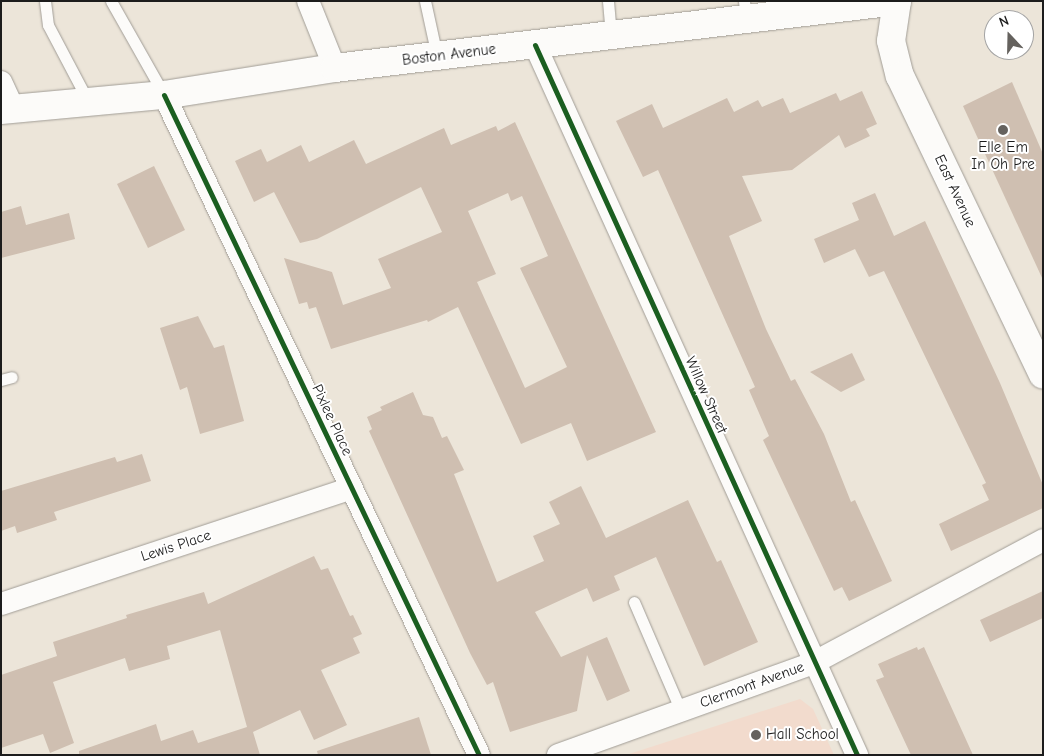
<!DOCTYPE html>
<html>
<head>
<meta charset="utf-8">
<style>
	body { margin:0 }
	#map { position:relative; width:1044px; height:756px; overflow:hidden; background:#ece5d9; font-family:"Comic Neue",sans-serif }
	div>[style] { position:absolute }
	.built>* { inset:0; background:#f2dbcd }
	.building>* { inset:0; background:#cfbfb1 }
	.roads { filter:drop-shadow(0 0 1px #a19d96) drop-shadow(0 0 1px #a19d96) }
	.service>* { height:11px; margin:-5.5px; padding:0 5.5px; transform-origin:5.5px; border-radius:5.5px; background:#fcfbf9 }
	.minor>* { height:22px; margin:-11px; padding:0 11px; transform-origin:11px; border-radius:11px; background:#fcfbf9 }
	.tertiary>* { height:28px; margin:-14px; padding:0 14px; transform-origin:14px; border-radius:14px; background:#fcfbf9 }
	.primary>* { height:28px; margin:-14px; padding:0 14px; transform-origin:14px; border-radius:14px; background:#fcfbf9 }
	.cycleway>* { height:5px; margin:-2.5px; padding:0 2.5px; transform-origin:2.5px; border-radius:2.5px; background:#1b5e20 }
	.dots>* { width:14px; height:14px; translate:-50% -50%; box-sizing:border-box; border:2px solid #fff; border-radius:50% }
	span { translate:-50% -50%; white-space:nowrap; text-align:center; line-height:1.15; -webkit-text-stroke:4px #fff; paint-order:stroke }
	.street-label { font-size:15px; color:#1c1c1c }
	.poi-label { font-size:15px; color:#1c1c1c }
	.left { translate:0 -50%; text-align:left }
	.frame { position:absolute; inset:0; border:2px solid #1c1c1c; pointer-events:none }
	.north { position:absolute; left:984px; top:10px; width:50px; height:50px; box-sizing:border-box; background:#fff; border:1px solid #a4a4a4; border-radius:50%; rotate:339deg; font-size:14px; font-weight:700; line-height:20px; text-align:center; color:#1c1c1c }
	.north::after { content:''; display:block; margin:auto; width:18px; height:22px; background:#65625e; clip-path:polygon(50% 0,100% 100%,50% 72%,0 100%) }
</style>
</head>
<body>
<div id="map">
	<div class="built">
		<div style="clip-path:polygon(800px 699px,813px 709px,834px 755px,626px 755px)"></div>
	</div>
	<div class="building">
		<div style="clip-path:polygon(1012px 82px,1043px 154px,1043px 280px,963px 106px)"></div>
		<div style="clip-path:polygon(862px 91px,877px 124px,866px 129px,870px 136px,845px 148px,839px 135px,792px 170px,742px 176px,762px 221px,729px 236px,766px 329px,791px 381px,795px 379px,824px 434px,851px 502px,855px 500px,892px 581px,849px 601px,842px 587px,834px 591px,763px 440px,769px 436px,749px 390px,755px 387px,658px 170px,643px 177px,616px 121px,652px 104px,663px 128px,727px 98px,734px 112px,758px 100px,762px 107px,783px 98px,790px 113px,836px 93px,840px 101px)"></div>
		<div style="clip-path:polygon(evenodd,515px 122px,656px 432px,587px 461px,571px 423px,521px 444px,458px 307px,428px 322px,427px 320px,331px 349px,316px 307px,309px 309px,307px 302px,299px 304px,284px 258px,332px 272px,343px 305px,391px 288px,378px 259px,442px 232px,421px 187px,317px 239px,300px 243px,274px 192px,254px 202px,235px 161px,261px 149px,267px 162px,301px 145px,309px 162px,354px 140px,366px 164px,444px 128px,451px 145px,496px 126px,498px 131px,515px 122px,508px 193px,511px 201px,522px 196px,548px 256px,520px 268px,567px 367px,525px 388px,477px 282px,496px 274px,468px 211px,508px 193px)"></div>
		<div style="clip-path:polygon(154px 166px,185px 230px,148px 248px,117px 184px)"></div>
		<div style="clip-path:polygon(875px 193px,894px 236px,925px 221px,1000px 383px,1043px 485px,1043px 508px,951px 551px,939px 524px,989px 500px,982px 485px,986px 483px,884px 271px,869px 277px,855px 249px,824px 263px,814px 239px,859px 220px,852px 203px)"></div>
		<div style="clip-path:polygon(21px 206px,26px 225px,69px 213px,75px 239px,1px 258px,1px 212px)"></div>
		<div style="clip-path:polygon(198px 316px,214px 348px,224px 345px,244px 421px,200px 434px,187px 387px,180px 390px,160px 328px)"></div>
		<div style="clip-path:polygon(852px 353px,865px 380px,841px 392px,810px 372px)"></div>
		<div style="clip-path:polygon(413px 392px,423px 415px,433px 417px,442px 438px,447px 436px,464px 470px,454px 474px,497px 582px,544px 561px,533px 536px,560px 524px,549px 502px,581px 486px,606px 538px,688px 500px,717px 562px,721px 560px,758px 642px,704px 666px,656px 557px,614px 576px,620px 590px,593px 602px,587px 588px,535px 612px,561px 657px,607px 637px,630px 691px,607px 701px,587px 655px,577px 711px,510px 732px,493px 682px,487px 685px,470px 653px,369px 431px,372px 429px,367px 417px,382px 410px,380px 407px)"></div>
		<div style="clip-path:polygon(142px 454px,151px 481px,54px 512px,57px 520px,17px 533px,15px 526px,1px 531px,1px 491px,115px 457px,117px 462px)"></div>
		<div style="clip-path:polygon(314px 556px,321px 570px,328px 568px,350px 616px,353px 615px,362px 634px,353px 638px,360px 653px,321px 670px,347px 725px,314px 740px,300px 710px,253px 732px,260px 755px,79px 755px,79px 751px,156px 724px,161px 741px,193px 730px,198px 743px,247px 727px,220px 630px,167px 646px,170px 659px,129px 671px,125px 658px,53px 682px,74px 743px,50px 753px,43px 734px,1px 748px,1px 675px,57px 656px,53px 642px,127px 618px,126px 615px,204px 592px,208px 604px)"></div>
		<div style="clip-path:polygon(1043px 591px,1043px 618px,990px 642px,980px 620px)"></div>
		<div style="clip-path:polygon(917px 647px,918px 650px,924px 647px,973px 755px,911px 755px,876px 680px,884px 677px,878px 664px)"></div>
		<div style="clip-path:polygon(419px 717px,431px 755px,318px 755px,317px 751px)"></div>
	</div>
	<div class="roads">
		<div class="service">
			<div style="left:45px;top:1px;width:24px;rotate:83deg"></div>
			<div style="left:48px;top:25px;width:86px;rotate:62.2deg"></div>
			<div style="left:111px;top:1px;width:106px;rotate:60.5deg"></div>
			<div style="left:425px;top:1px;width:56px;rotate:77.7deg"></div>
			<div style="left:608px;top:1px;width:34px;rotate:85deg"></div>
			<div style="left:744px;top:1px;width:19px;rotate:84deg"></div>
			<div style="left:1px;top:380px;width:11px;rotate:-15deg"></div>
			<div style="left:634px;top:602px;width:119px;rotate:66.7deg"></div>
		</div>
		<div class="minor">
			<div style="left:308px;top:1px;width:72px;rotate:68.1deg"></div>
			<div style="left:535px;top:45px;width:780px;rotate:65.6deg"></div>
			<div style="left:1px;top:82px;width:29px;rotate:65deg"></div>
			<div style="left:164px;top:95px;width:731px;rotate:64.49deg"></div>
			<div style="left:1px;top:604px;width:369px;rotate:-18.3deg"></div>
			<div style="left:558px;top:755px;width:271px;rotate:-19.8deg"></div>
			<div style="left:813px;top:663px;width:261px;rotate:-28.1deg"></div>
		</div>
		<div class="tertiary">
			<div style="left:897px;top:1px;width:40px;rotate:98.5deg"></div>
			<div style="left:891px;top:41px;width:36px;rotate:76deg"></div>
			<div style="left:900px;top:76px;width:331px;rotate:64.4deg"></div>
		</div>
		<div class="primary">
			<div style="left:1px;top:110px;width:164px;rotate:-5.3deg"></div>
			<div style="left:164px;top:95px;width:173px;rotate:-9deg"></div>
			<div style="left:335px;top:68px;width:566px;rotate:-6.8deg"></div>
		</div>
	</div>
	<div class="cycleway">
		<div style="left:535px;top:45px;width:780px;rotate:65.6deg"></div>
		<div style="left:164px;top:95px;width:731px;rotate:64.49deg"></div>
	</div>
	<div class="dots">
		<div style="left:1003px;top:130px;background:#65625e"></div>
		<div style="left:756px;top:735px;background:#65625e"></div>
	</div>
	<div class="street-label">
		<span style="left:449px;top:55px;rotate:-7deg">Boston Avenue</span>
		<span style="left:955px;top:191px;rotate:65deg">East Avenue</span>
		<span style="left:706px;top:395px;rotate:66deg">Willow Street</span>
		<span style="left:332px;top:420px;rotate:65deg">Pixlee Place</span>
		<span style="left:176px;top:546px;rotate:-18deg">Lewis Place</span>
		<span style="left:752px;top:685px;rotate:-20deg">Clermont Avenue</span>
	</div>
	<div class="poi-label">
		<span style="left:1003px;top:156px">Elle Em<br>In Oh Pre</span>
		<span class="left" style="left:766px;top:735px">Hall School</span>
	</div>
	<div class="frame"></div>
	<div class="north">N</div>
</div>
</body>
</html>
